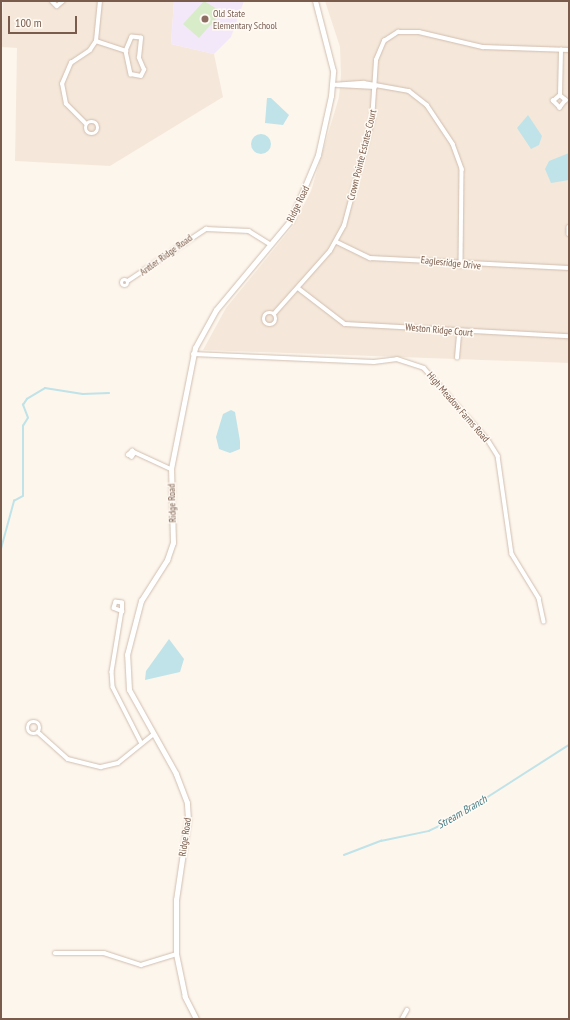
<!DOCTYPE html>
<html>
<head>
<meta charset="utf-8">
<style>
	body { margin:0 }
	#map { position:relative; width:570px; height:1020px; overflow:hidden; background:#fdf6ec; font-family:"PT Sans Narrow",sans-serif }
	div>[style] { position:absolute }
	.residential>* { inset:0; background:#f5e8da }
	.education>* { inset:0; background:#f3e8fa }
	.green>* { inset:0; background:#d8ecc9 }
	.water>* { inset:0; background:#bfe3e8 }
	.round { border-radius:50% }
	.stream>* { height:1.5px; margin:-0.75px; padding:0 0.75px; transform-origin:0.75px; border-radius:0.75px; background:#bfe3e8 }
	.roads { filter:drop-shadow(0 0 1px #d1beb0) drop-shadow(0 0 1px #d1beb0) }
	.minor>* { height:3.5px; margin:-1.75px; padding:0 1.75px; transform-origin:1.75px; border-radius:1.75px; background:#fff }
	.minor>.ring { margin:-1.75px; padding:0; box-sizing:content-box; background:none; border:3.5px solid #fff; border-radius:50% }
	.tertiary>* { height:4.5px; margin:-2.25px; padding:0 2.25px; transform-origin:2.25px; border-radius:2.25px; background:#fff }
	.dots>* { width:11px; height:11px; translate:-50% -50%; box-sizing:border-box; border:2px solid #fffaf3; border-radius:50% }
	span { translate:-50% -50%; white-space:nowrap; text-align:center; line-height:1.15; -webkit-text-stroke:3px #fffaf3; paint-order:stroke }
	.education-label { font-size:10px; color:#785e54 }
	.left { translate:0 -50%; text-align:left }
	.street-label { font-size:10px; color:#7a5c4d }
	.water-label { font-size:11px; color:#437c86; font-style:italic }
	.frame { position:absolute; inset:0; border:2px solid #7a5c4d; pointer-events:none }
	.scale { position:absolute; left:8px; top:16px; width:69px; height:18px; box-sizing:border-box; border:2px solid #7a5c4d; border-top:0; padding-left:5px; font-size:12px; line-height:14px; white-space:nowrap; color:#7a5c4d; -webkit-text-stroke:3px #fffaf3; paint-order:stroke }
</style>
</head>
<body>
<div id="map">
	<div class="residential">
		<div style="clip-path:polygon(3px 1px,174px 1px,171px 44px,214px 54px,223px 97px,110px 166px,15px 161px,17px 48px,1px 47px)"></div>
		<div style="clip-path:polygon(325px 1px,569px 1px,569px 363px,203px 350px,226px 308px,293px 226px,311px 191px,339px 97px,341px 75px,340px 47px)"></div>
	</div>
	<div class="education">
		<div style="clip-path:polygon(174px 1px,244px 1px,231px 37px,214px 54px,171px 44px)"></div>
	</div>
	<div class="green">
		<div style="clip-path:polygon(204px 1px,222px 12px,199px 38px,183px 24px)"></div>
	</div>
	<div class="water">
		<div style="clip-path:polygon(267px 98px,271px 98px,289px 115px,283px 125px,265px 123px)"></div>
		<div style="clip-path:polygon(528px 115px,542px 136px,539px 145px,531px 149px,517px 128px)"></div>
		<div class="round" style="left:251px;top:134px;width:20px;height:20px"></div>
		<div style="clip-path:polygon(569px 153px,569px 180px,551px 183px,545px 169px,549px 161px)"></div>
		<div style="clip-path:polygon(231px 410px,235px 412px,240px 441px,240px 449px,230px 453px,219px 449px,216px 437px,223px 414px)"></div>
		<div style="clip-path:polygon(169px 639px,184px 659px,180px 672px,145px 680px,146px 671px)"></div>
	</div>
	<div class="stream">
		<div style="left:1px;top:549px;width:50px;rotate:-74.8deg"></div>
		<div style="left:14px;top:501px;width:10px;rotate:-29deg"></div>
		<div style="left:23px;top:496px;width:70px;rotate:-90deg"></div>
		<div style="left:23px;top:426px;width:9px;rotate:-58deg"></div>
		<div style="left:28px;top:418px;width:14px;rotate:-111deg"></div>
		<div style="left:23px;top:405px;width:7px;rotate:-56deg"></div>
		<div style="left:27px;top:399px;width:21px;rotate:-31deg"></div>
		<div style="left:45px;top:388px;width:38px;rotate:9deg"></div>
		<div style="left:83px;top:394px;width:26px;rotate:-2deg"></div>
		<div style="left:344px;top:855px;width:40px;rotate:-21deg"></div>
		<div style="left:381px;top:841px;width:49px;rotate:-11.8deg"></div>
		<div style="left:429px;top:831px;width:25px;rotate:-26deg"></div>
		<div style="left:452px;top:820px;width:139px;rotate:-32.7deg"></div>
	</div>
	<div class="roads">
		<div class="minor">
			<div style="left:52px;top:1px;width:7px;rotate:45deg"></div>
			<div style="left:57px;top:6px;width:8px;rotate:-40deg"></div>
			<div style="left:96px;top:41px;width:32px;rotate:18deg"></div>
			<div style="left:126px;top:51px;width:24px;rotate:78deg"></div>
			<div style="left:131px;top:74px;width:10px;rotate:11deg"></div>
			<div style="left:141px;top:76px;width:7px;rotate:-63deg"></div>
			<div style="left:144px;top:70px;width:13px;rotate:-113deg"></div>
			<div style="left:139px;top:58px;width:20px;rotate:-84deg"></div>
			<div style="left:141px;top:38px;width:9px;rotate:-174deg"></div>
			<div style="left:132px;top:37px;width:15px;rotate:113deg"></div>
			<div style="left:332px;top:85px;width:32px;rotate:-4deg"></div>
			<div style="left:364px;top:83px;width:46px;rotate:10.1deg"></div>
			<div style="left:409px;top:91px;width:23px;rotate:38deg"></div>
			<div style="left:427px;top:105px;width:47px;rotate:56.3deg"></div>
			<div style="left:453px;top:144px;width:27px;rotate:70deg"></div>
			<div style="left:462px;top:169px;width:97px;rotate:90.6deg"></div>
			<div style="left:338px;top:85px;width:37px;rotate:3deg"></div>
			<div style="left:560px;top:95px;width:8px;rotate:40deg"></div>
			<div style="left:566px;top:100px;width:10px;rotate:127deg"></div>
			<div style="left:560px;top:108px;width:10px;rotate:-135deg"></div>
			<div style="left:553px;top:101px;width:9px;rotate:-41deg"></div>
			<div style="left:560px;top:95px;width:45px;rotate:-88.7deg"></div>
			<div class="ring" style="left:86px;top:122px;width:8.5px;height:8.5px"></div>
			<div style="left:86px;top:124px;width:28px;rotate:-135deg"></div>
			<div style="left:66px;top:104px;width:20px;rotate:-101deg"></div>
			<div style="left:62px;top:84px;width:23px;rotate:-67deg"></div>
			<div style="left:71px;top:63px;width:23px;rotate:-34deg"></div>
			<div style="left:90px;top:50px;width:11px;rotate:-56deg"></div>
			<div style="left:96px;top:41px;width:40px;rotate:-84.3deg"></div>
			<div style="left:569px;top:227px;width:7px;rotate:90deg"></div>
			<div style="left:337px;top:242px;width:37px;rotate:26deg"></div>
			<div style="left:370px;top:258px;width:199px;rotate:2.9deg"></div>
			<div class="ring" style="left:121.5px;top:279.5px;width:3.5px;height:3.5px"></div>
			<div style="left:128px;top:281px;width:94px;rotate:-33.7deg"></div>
			<div style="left:206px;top:229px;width:43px;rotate:2.7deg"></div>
			<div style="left:249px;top:231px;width:26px;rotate:32deg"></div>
			<div style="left:298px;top:288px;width:59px;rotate:37.5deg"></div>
			<div style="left:345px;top:324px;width:224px;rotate:3.1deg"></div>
			<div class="ring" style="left:264px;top:313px;width:8.5px;height:8.5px"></div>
			<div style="left:274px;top:314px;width:84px;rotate:-48.4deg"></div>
			<div style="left:330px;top:251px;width:29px;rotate:-61deg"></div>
			<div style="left:344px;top:226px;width:109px;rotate:-75.1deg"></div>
			<div style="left:372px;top:121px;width:61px;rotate:-86.2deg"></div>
			<div style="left:376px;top:60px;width:21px;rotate:-67deg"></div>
			<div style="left:384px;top:41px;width:17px;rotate:-33deg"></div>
			<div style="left:398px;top:32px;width:21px"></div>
			<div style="left:419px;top:32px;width:66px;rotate:13.2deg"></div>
			<div style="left:483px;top:47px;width:86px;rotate:2deg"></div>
			<div style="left:193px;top:354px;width:181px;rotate:2.5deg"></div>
			<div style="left:374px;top:362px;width:23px;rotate:-7deg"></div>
			<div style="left:397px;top:359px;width:28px;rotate:18deg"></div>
			<div style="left:424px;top:368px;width:96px;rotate:48.4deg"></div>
			<div style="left:488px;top:440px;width:19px;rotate:58deg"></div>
			<div style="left:498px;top:456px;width:99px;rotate:81.9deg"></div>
			<div style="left:512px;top:554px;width:52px;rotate:58.5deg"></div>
			<div style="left:539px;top:598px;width:24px;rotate:78deg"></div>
			<div style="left:457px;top:358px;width:25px;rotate:-85deg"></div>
			<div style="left:135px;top:453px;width:5px;rotate:127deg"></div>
			<div style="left:132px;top:457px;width:4px;rotate:-153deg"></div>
			<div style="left:128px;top:455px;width:6px;rotate:-45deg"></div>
			<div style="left:132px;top:451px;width:43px;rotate:24.8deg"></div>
			<div style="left:122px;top:611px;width:8px;rotate:-90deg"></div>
			<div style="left:122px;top:603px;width:6px;rotate:-171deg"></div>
			<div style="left:116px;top:602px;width:6px;rotate:108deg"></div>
			<div style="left:114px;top:608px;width:9px;rotate:21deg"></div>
			<div style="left:122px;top:611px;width:62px;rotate:99.3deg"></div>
			<div style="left:112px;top:672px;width:15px;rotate:86deg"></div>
			<div style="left:113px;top:687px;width:62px;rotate:63deg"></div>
			<div class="ring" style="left:28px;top:722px;width:8.5px;height:8.5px"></div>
			<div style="left:38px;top:732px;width:40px;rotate:42deg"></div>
			<div style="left:68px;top:759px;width:34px;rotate:14deg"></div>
			<div style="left:101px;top:767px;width:17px;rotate:-13deg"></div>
			<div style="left:118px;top:763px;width:46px;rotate:-38.9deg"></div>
			<div style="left:55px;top:953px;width:49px"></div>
			<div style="left:104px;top:953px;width:39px;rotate:18deg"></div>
			<div style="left:141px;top:965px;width:37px;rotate:-17deg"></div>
			<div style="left:402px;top:1019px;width:10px;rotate:-61deg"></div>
		</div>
		<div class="tertiary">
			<div style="left:196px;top:1019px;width:25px;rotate:-117deg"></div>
			<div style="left:185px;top:997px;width:44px;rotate:-101.8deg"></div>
			<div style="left:176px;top:954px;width:54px;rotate:-90deg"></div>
			<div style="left:176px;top:900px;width:82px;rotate:-81.6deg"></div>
			<div style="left:188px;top:819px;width:16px;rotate:-94deg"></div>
			<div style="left:187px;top:803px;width:31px;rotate:-111deg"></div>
			<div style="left:176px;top:774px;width:96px;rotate:-119.2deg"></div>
			<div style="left:129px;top:690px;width:35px;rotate:-93deg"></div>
			<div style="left:127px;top:655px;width:56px;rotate:-75.5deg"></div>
			<div style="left:141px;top:601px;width:49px;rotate:-57.6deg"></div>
			<div style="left:167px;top:560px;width:18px;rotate:-71deg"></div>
			<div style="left:173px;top:543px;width:74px;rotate:-91.5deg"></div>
			<div style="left:171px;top:469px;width:123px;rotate:-78.8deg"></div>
			<div style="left:195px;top:348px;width:43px;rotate:-61.1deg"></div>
			<div style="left:216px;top:310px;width:117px;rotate:-50.2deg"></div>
			<div style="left:291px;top:220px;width:70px;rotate:-67.4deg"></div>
			<div style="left:318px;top:155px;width:60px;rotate:-77.6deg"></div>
			<div style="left:331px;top:96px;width:25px;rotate:-85deg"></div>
			<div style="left:333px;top:71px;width:72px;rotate:-104.4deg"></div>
		</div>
	</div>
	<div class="dots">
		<div style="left:205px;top:19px;background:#8d6e63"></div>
	</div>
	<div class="education-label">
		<span class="left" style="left:213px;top:19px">Old State<br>Elementary School</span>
	</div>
	<div class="street-label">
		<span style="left:362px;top:155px;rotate:-76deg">Crown Pointe Estates Court</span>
		<span style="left:298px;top:204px;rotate:-64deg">Ridge Road</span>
		<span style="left:166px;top:255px;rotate:-36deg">Antler Ridge Road</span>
		<span style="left:451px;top:263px;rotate:6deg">Eaglesridge Drive</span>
		<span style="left:439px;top:330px;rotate:5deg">Weston Ridge Court</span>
		<span style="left:458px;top:407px;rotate:49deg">High Meadow Farms Road</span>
		<span style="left:172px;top:503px;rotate:-92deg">Ridge Road</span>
		<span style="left:185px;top:837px;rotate:-82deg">Ridge Road</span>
	</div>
	<div class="water-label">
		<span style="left:462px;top:812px;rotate:-30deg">Stream Branch</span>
	</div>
	<div class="frame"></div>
	<div class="scale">100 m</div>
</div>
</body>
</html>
